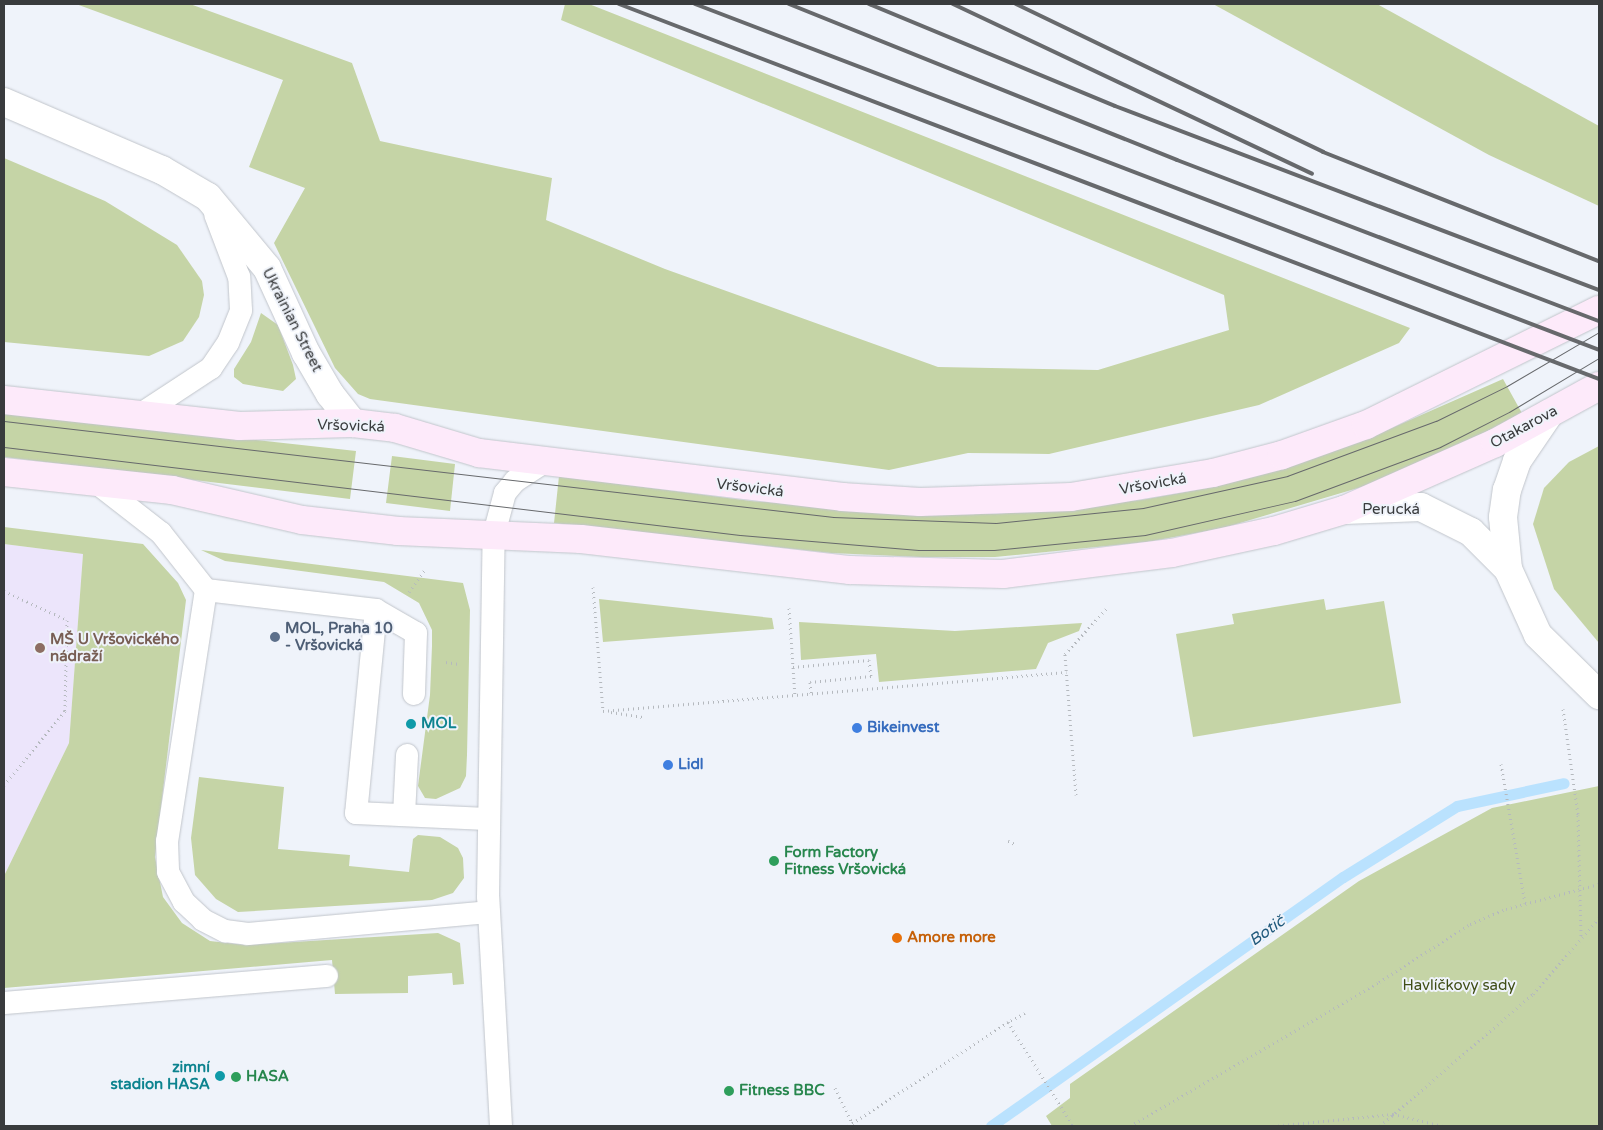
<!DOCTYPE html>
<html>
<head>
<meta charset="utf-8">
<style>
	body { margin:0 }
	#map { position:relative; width:1603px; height:1130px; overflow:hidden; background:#eff3fa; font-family:"Varela Round",sans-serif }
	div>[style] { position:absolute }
	.education>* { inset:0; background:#ece5fb }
	.green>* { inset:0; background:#c5d4a6 }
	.stream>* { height:11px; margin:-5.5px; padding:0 5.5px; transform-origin:5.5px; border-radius:5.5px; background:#bae2fe }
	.path>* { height:3px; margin-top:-1.5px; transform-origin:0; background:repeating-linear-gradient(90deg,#b5b9be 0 1px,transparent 0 5px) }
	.roads { filter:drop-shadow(0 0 1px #c1c5cb) drop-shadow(0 0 1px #c1c5cb) }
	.lane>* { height:22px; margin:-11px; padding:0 11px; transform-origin:11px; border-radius:11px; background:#fff }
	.street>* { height:28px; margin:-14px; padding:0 14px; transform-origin:14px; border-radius:14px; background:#fff }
	.secondary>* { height:28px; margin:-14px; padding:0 14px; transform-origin:14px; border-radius:14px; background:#fdeafa }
	.tram>* { height:1px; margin:-0.5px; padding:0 0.5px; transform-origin:0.5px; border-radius:0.5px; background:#67696c }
	.rail>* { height:4px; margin:-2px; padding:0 2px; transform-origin:2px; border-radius:2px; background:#67696c }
	.dots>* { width:14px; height:14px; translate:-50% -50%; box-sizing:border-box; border:2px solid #eff3fa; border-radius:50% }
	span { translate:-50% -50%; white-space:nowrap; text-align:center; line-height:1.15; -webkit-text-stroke:4px #eff3fa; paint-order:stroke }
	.street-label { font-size:15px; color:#393b3d }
	.service-label { font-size:15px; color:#4e5e75; font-weight:700 }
	.left { translate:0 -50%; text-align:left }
	.education-label { font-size:15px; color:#785e54; font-weight:700 }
	.culture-label { font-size:15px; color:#0d838f; font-weight:700 }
	.right { translate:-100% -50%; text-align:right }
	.shop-label { font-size:15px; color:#366cbe; font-weight:700 }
	.leisure-label { font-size:15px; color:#27864d; font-weight:700 }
	.food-label { font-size:15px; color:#c56008; font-weight:700 }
	.park-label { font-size:15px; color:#404e17 }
	.water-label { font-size:16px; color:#20597b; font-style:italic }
	.frame { position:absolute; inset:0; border:5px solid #393b3d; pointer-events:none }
</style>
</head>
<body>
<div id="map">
	<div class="education">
		<div style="clip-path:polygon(4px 544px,83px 554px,69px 743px,4px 876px)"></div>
	</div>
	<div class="green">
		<div style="clip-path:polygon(76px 4px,190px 4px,352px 63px,380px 141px,552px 178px,546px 220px,665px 269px,938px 367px,1098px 370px,1229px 330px,1224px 295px,561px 20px,565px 4px,589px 4px,1410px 328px,1399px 343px,1259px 405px,1049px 454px,968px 453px,889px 470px,370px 399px,358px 394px,335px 368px,274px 243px,305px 188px,249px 167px,283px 80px)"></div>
		<div style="clip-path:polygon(1213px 4px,1377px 4px,1599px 126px,1599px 206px,1489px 155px)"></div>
		<div style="clip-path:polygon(4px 158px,105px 201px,177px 245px,202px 281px,204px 295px,199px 317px,183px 341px,149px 356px,4px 342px)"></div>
		<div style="clip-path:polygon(261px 313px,278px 325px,293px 365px,296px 379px,283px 391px,243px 384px,234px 377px,234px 369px,251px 342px)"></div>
		<div style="clip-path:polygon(1503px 379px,1523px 415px,1375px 483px,1223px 528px,1147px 542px,995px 557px,920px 557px,831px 553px,554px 523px,559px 476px,751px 501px,921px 514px,995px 514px,1141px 500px,1213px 487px,1360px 442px)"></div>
		<div style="clip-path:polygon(4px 412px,356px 451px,350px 499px,4px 457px)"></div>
		<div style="clip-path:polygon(1599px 446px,1599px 643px,1554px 589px,1533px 524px,1544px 488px,1569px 462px)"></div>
		<div style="clip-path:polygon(392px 456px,455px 464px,450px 511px,386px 503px)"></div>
		<div style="clip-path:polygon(4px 527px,143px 544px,178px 583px,186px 600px,155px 857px,163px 897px,182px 923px,210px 941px,245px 945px,438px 933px,460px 943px,464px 984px,453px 985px,452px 973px,408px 976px,408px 993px,335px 994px,332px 960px,4px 988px,4px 876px,69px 743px,83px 554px,4px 544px)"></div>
		<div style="clip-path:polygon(201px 550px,463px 583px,470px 610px,467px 755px,466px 776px,460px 788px,436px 799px,425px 798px,418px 786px,430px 695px,432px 646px,432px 630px,419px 603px,384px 582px,225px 561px)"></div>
		<div style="clip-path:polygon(599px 599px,772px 618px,774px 629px,603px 642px)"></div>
		<div style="clip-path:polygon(1324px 599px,1326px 610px,1384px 601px,1401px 703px,1193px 737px,1176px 634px,1234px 624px,1232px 614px)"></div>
		<div style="clip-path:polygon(799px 622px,955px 631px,1082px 623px,1079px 631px,1048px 643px,1036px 669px,879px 682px,876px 654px,801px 660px)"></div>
		<div style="clip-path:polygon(199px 777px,284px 787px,278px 849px,350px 855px,349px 866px,409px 872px,413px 839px,418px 835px,440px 837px,458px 848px,463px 858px,464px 878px,453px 893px,432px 900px,238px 912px,216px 899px,195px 875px,191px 838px)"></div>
		<div style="clip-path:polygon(1599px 786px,1599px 1126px,1052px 1126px,1046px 1116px,1070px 1098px,1070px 1084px,1359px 881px,1492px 808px)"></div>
	</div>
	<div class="stream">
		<div style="left:991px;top:1126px;width:431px;rotate:-35.3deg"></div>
		<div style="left:1343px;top:877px;width:134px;rotate:-31.9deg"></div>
		<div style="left:1457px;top:806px;width:109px;rotate:-12.1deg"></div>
	</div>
	<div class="path">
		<div style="left:593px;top:587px;width:124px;rotate:85.4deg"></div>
		<div style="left:603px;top:711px;width:465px;rotate:-4.8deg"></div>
		<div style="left:4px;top:591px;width:69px;rotate:24.7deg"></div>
		<div style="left:67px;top:620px;width:91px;rotate:91.3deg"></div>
		<div style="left:65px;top:711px;width:96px;rotate:129.5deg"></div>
		<div style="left:409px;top:592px;width:29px;rotate:-55deg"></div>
		<div style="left:789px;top:608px;width:87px;rotate:86.1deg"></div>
		<div style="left:446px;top:662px;width:13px;rotate:9deg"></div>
		<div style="left:793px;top:667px;width:76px;rotate:-5.3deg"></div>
		<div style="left:869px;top:660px;width:16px;rotate:83deg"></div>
		<div style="left:871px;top:676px;width:61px;rotate:174.4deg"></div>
		<div style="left:810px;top:682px;width:12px;rotate:85deg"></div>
		<div style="left:1563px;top:709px;width:107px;rotate:81.9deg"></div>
		<div style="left:1578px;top:815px;width:124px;rotate:88.6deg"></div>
		<div style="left:611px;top:712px;width:32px;rotate:9deg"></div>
		<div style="left:1501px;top:764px;width:141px;rotate:80.2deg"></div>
		<div style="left:1076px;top:795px;width:141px;rotate:-94.5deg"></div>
		<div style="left:1065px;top:654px;width:61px;rotate:-47.7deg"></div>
		<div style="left:1008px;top:841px;width:8px;rotate:23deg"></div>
		<div style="left:1025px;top:1013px;width:19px;rotate:152deg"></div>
		<div style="left:1008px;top:1022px;width:123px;rotate:58deg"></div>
		<div style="left:835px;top:1088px;width:39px;rotate:64deg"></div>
		<div style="left:848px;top:1126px;width:191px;rotate:-33deg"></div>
		<div style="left:1130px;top:1126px;width:288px;rotate:-30deg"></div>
		<div style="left:1379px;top:982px;width:108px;rotate:-32.5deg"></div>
		<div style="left:1470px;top:924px;width:39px;rotate:-23deg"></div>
		<div style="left:1506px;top:909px;width:96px;rotate:-15deg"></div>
		<div style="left:1273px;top:1126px;width:121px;rotate:-5.7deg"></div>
		<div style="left:1393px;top:1114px;width:51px;rotate:13.5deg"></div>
		<div style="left:1380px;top:1126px;width:202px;rotate:-40.8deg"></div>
		<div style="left:1533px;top:994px;width:101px;rotate:-49deg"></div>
	</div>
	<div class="roads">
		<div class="lane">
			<div style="left:141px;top:414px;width:84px;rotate:-33.3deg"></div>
			<div style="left:211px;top:368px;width:30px;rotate:-56deg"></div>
			<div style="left:228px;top:343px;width:35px;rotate:-68deg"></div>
			<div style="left:241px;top:310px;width:33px;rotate:-93deg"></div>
			<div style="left:239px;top:277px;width:67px;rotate:-110.9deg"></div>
			<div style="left:93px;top:480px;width:86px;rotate:37.9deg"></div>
			<div style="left:161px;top:533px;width:73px;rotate:51.7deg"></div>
			<div style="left:206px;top:590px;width:171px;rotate:6.7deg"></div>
			<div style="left:376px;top:610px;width:204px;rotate:95.6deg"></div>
			<div style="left:356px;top:813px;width:131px;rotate:2.6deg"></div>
			<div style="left:206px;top:590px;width:254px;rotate:98.8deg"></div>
			<div style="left:167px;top:841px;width:31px;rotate:88deg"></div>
			<div style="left:168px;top:872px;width:34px;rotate:62deg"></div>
			<div style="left:184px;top:902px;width:26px;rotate:43deg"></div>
			<div style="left:203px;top:920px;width:25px;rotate:27deg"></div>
			<div style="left:225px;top:931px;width:23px;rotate:7deg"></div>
			<div style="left:248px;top:934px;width:241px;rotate:-5.2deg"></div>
			<div style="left:376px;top:610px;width:46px;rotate:29.9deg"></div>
			<div style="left:416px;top:633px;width:61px;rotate:91.9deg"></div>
			<div style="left:404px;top:815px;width:60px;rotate:-87.1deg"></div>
			<div style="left:4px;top:1003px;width:324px;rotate:-4.8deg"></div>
			<div style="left:501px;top:1126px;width:229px;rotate:-93.2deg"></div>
			<div style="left:488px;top:897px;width:363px;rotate:-89.1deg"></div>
			<div style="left:494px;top:534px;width:42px;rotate:-75deg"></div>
			<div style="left:505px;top:493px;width:16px;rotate:-50deg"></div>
			<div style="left:515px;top:481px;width:35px;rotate:-33deg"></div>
		</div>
		<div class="street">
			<div style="left:4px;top:102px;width:172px;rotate:23.3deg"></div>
			<div style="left:162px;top:170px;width:53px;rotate:30.4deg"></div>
			<div style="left:208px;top:197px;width:92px;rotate:50.3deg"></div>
			<div style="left:267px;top:268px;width:94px;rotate:65.4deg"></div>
			<div style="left:306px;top:353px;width:48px;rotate:59.7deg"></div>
			<div style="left:330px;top:394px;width:37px;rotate:52deg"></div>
			<div style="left:1344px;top:510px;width:77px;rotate:-2.2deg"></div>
			<div style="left:1421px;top:507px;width:56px;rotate:26.6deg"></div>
			<div style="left:1471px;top:532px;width:52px;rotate:45deg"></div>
			<div style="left:1508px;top:569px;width:72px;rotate:65.6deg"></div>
			<div style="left:1538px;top:635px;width:86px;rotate:44.5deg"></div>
			<div style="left:1508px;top:569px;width:52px;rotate:-95.5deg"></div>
			<div style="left:1503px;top:517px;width:27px;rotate:-82deg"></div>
			<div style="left:1507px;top:490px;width:31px;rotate:-71deg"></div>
			<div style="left:1517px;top:461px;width:57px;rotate:-55.8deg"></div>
		</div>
		<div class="secondary">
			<div style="left:4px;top:400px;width:237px;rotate:6.3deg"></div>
			<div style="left:240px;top:426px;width:113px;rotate:-1.5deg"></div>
			<div style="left:353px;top:423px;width:42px;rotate:6.8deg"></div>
			<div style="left:395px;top:428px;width:88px;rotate:16.6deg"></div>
			<div style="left:479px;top:453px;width:366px;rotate:6.9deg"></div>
			<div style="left:842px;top:497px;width:78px;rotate:3.7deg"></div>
			<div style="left:920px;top:502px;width:151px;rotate:-1.9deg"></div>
			<div style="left:1071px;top:497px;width:144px;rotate:-9.6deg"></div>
			<div style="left:1213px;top:473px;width:71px;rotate:-14.6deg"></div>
			<div style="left:1282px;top:455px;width:89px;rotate:-19.7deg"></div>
			<div style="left:1366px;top:425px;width:260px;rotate:-26.3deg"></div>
			<div style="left:4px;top:472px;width:169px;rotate:6.1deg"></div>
			<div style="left:172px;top:490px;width:133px;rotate:13deg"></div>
			<div style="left:302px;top:520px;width:97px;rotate:6.5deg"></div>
			<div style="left:398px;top:531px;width:183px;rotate:2.5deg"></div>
			<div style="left:581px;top:539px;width:271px;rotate:6.6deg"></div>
			<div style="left:850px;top:570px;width:153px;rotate:1.5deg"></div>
			<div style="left:1003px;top:574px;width:170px;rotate:-7.1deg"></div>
			<div style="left:1172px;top:553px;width:104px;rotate:-12.2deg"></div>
			<div style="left:1274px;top:531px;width:73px;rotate:-16.7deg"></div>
			<div style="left:1344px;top:510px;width:165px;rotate:-23.9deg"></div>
			<div style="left:1495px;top:443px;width:119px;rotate:-28.7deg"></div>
		</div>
	</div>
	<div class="tram">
		<div style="left:4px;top:421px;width:835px;rotate:6.61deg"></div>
		<div style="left:833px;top:517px;width:163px;rotate:2.1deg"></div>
		<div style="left:996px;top:523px;width:148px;rotate:-5.8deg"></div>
		<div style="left:1143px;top:508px;width:148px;rotate:-12.5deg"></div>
		<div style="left:1287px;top:476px;width:159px;rotate:-20.3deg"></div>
		<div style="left:1436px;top:421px;width:79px;rotate:-26.2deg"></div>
		<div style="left:1507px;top:386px;width:107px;rotate:-30.4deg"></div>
		<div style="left:4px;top:447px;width:741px;rotate:6.82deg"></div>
		<div style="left:740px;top:535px;width:179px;rotate:4.8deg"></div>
		<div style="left:918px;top:550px;width:76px"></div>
		<div style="left:994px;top:550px;width:152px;rotate:-5.7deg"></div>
		<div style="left:1145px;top:535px;width:154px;rotate:-12.8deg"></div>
		<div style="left:1295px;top:501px;width:155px;rotate:-20.4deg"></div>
		<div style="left:1440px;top:447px;width:77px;rotate:-26.9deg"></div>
		<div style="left:1509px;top:412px;width:105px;rotate:-31deg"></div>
	</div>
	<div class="rail">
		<div style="left:619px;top:4px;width:1049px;rotate:20.94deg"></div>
		<div style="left:695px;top:4px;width:968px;rotate:20.94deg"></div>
		<div style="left:789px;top:4px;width:418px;rotate:21.9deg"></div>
		<div style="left:1177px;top:160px;width:452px;rotate:20.9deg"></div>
		<div style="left:869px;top:4px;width:266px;rotate:22.5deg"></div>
		<div style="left:1115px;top:106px;width:518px;rotate:20.82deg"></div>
		<div style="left:953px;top:4px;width:397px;rotate:25.3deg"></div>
		<div style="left:1016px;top:4px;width:341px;rotate:25.7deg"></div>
		<div style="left:1323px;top:152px;width:297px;rotate:21.6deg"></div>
	</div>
	<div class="dots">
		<div style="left:275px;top:637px;background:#5c6f8a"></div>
		<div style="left:40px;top:648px;background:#8d6e63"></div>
		<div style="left:411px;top:724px;background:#0f9aa8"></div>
		<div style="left:857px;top:728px;background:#3f7fe0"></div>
		<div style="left:668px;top:765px;background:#3f7fe0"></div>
		<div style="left:774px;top:861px;background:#2e9e5b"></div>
		<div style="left:897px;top:938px;background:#e8710a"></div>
		<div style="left:220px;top:1076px;background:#0f9aa8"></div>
		<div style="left:236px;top:1077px;background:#2e9e5b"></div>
		<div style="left:729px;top:1091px;background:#2e9e5b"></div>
	</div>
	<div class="street-label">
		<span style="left:292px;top:320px;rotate:63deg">Ukrainian Street</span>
		<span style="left:351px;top:426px;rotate:2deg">Vršovická</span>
		<span style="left:1524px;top:427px;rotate:-28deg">Otakarova</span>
		<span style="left:1153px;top:484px;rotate:-10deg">Vršovická</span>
		<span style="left:750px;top:488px;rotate:7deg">Vršovická</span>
		<span style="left:1391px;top:510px">Perucká</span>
	</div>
	<div class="service-label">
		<span class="left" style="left:285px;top:637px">MOL, Praha 10<br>- Vršovická</span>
	</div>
	<div class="education-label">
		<span class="left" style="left:50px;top:648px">MŠ U Vršovického<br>nádraží</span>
	</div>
	<div class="culture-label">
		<span class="left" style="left:421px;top:724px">MOL</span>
		<span class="right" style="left:210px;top:1076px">zimní<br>stadion HASA</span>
	</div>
	<div class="shop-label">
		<span class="left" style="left:867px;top:728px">Bikeinvest</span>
		<span class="left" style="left:678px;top:765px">Lidl</span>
	</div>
	<div class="leisure-label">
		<span class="left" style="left:784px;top:861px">Form Factory<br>Fitness Vršovická</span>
		<span class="left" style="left:246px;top:1077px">HASA</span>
		<span class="left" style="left:739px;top:1091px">Fitness BBC</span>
	</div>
	<div class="food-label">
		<span class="left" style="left:907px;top:938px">Amore more</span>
	</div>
	<div class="park-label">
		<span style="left:1459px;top:986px">Havlíčkovy sady</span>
	</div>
	<div class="water-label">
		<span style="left:1267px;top:931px;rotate:-35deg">Botič</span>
	</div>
	<div class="frame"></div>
</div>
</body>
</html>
